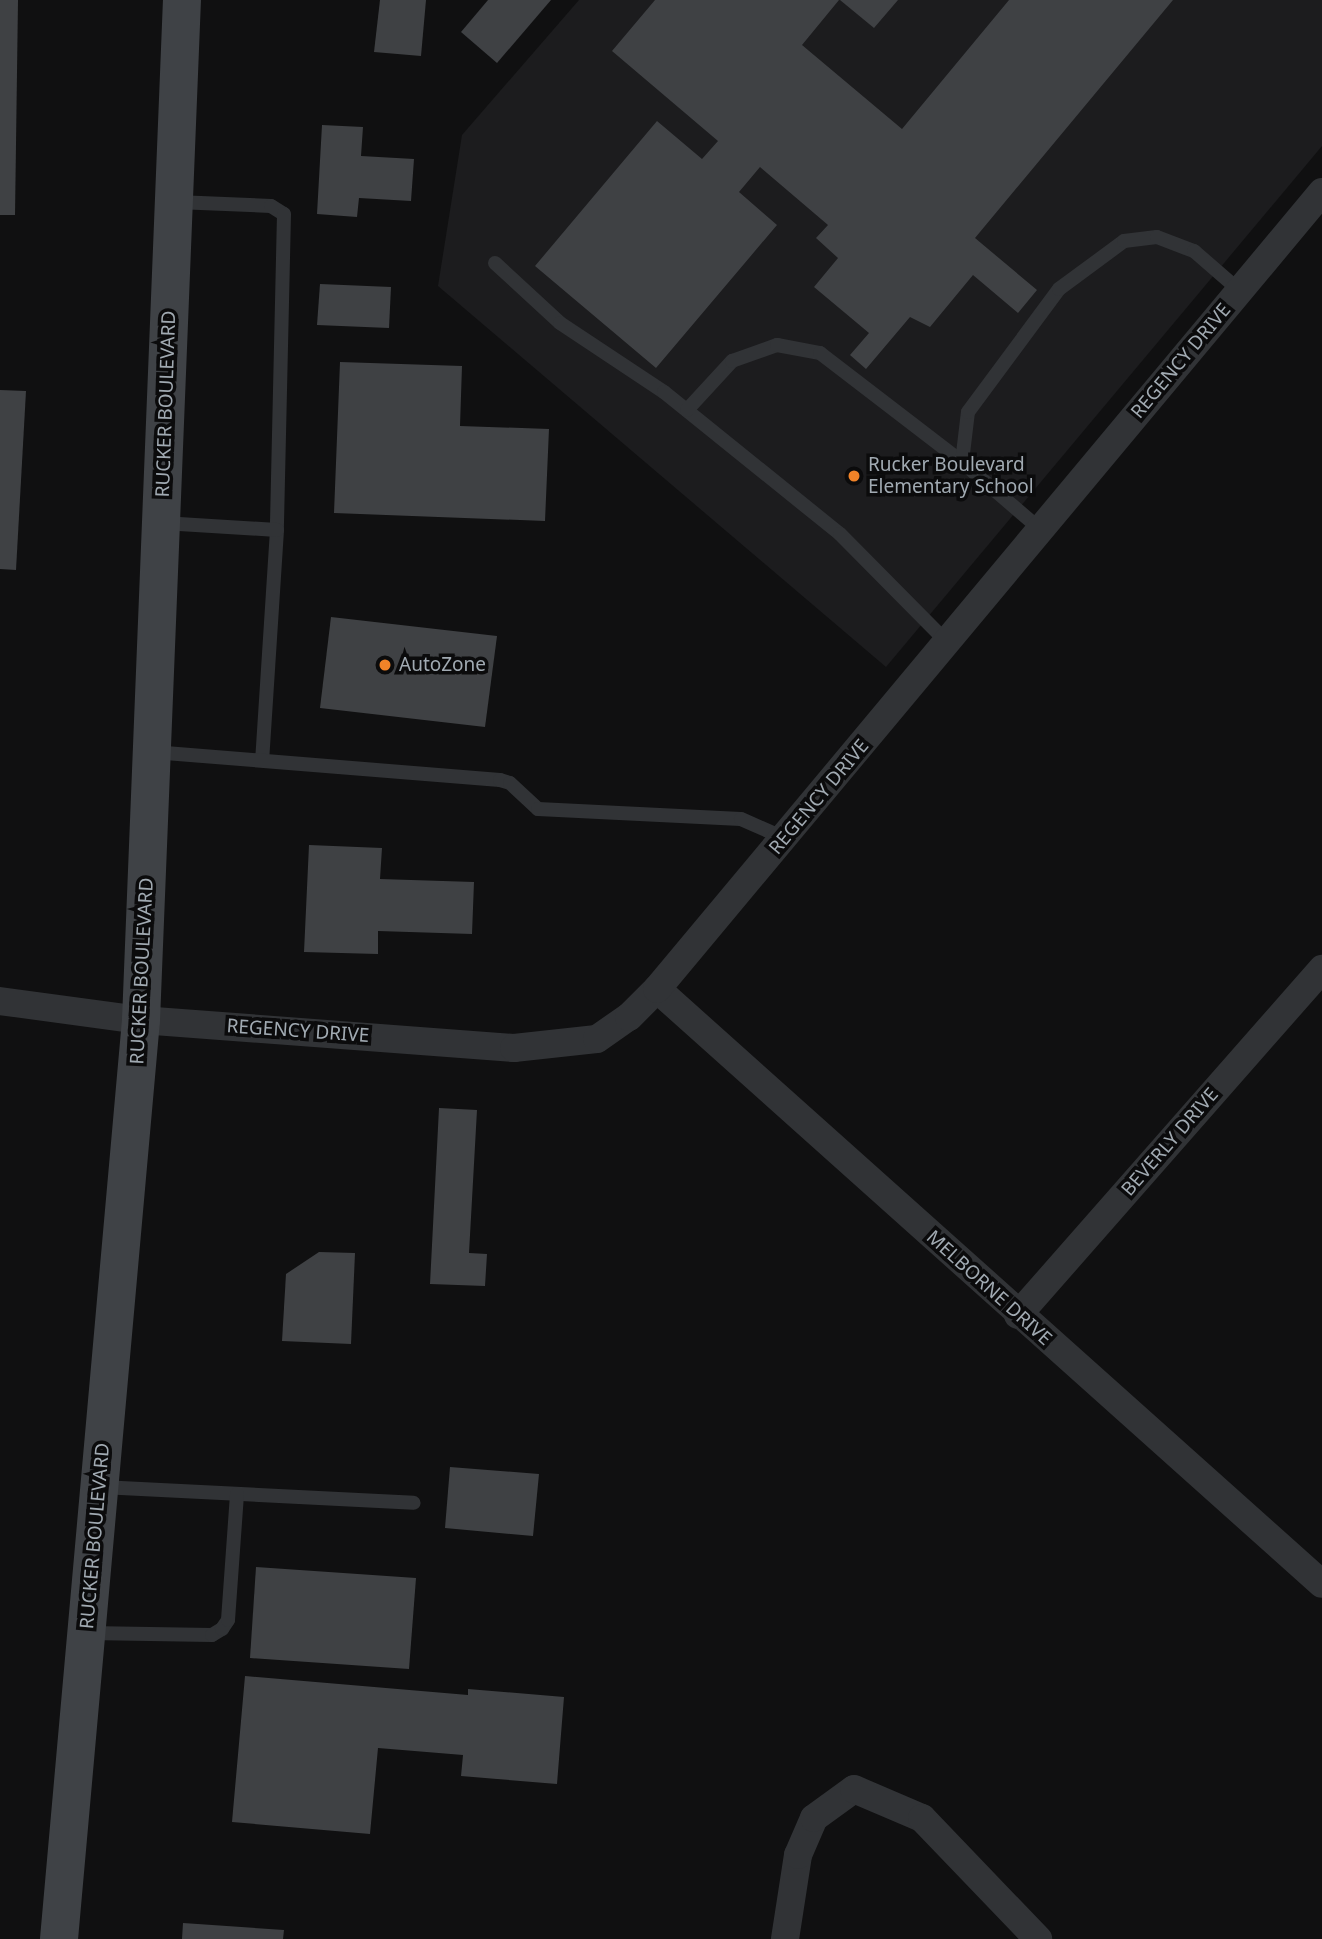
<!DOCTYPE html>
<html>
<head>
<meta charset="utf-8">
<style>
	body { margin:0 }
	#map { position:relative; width:1322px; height:1939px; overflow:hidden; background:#101011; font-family:"Noto Sans",sans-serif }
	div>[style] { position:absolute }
	.built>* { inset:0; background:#1c1c1e }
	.building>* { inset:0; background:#3f4144 }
	.service>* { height:14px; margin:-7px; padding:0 7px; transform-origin:7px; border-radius:7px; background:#313336 }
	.minor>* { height:28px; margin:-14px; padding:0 14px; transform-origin:14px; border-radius:14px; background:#313336 }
	.secondary>* { height:38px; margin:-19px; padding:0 19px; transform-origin:19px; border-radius:19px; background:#3f4246 }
	.dots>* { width:19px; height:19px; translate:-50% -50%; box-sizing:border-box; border:4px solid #0b0b0c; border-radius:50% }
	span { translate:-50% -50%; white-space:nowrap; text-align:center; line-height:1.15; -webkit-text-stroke:7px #0b0b0c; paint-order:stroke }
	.street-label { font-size:19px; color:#a1aab2 }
	.poi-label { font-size:19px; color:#a1aab2 }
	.left { translate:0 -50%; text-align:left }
</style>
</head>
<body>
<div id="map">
	<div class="built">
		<div style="clip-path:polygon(579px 0,1322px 0,1322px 146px,886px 667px,438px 286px,462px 135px)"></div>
	</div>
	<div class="building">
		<div style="clip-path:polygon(0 0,18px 0,15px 215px,0 215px)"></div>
		<div style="clip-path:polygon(380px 0,426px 0,421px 56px,374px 52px)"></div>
		<div style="clip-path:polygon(488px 0,551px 0,497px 63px,461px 32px)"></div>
		<div style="clip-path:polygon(655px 0,839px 0,802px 45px,902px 129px,1009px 0,1173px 0,975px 238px,1037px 290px,1018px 313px,973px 275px,930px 327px,910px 317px,866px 369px,850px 355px,869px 333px,814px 287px,838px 258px,816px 238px,828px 225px,760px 167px,739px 192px,777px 225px,656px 368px,535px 266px,657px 121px,702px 159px,718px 141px,612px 51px)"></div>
		<div style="clip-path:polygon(840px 0,898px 0,874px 28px)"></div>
		<div style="clip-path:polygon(322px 125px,363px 127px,361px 156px,414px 159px,411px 201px,359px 198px,357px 217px,317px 214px)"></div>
		<div style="clip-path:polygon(320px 284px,391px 287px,389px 328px,317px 325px)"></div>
		<div style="clip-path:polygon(340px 362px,462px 366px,460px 426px,549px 429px,545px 521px,334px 513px)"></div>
		<div style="clip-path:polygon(0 390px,26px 391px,16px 570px,0 569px)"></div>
		<div style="clip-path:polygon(331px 617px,497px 636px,485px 727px,320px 708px)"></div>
		<div style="clip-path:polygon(309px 845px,382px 848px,380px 879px,474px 882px,472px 934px,378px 931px,378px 954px,304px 952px)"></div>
		<div style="clip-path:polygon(439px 1108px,477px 1110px,469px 1253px,487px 1254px,485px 1286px,430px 1284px)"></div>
		<div style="clip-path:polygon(319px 1252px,355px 1253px,351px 1344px,282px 1341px,286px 1274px)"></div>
		<div style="clip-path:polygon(450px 1467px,539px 1474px,533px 1536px,445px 1528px)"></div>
		<div style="clip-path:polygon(256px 1567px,416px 1578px,409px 1669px,250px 1658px)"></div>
		<div style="clip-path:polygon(245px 1676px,468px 1695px,468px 1689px,564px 1697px,557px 1784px,461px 1776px,463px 1755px,378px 1748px,370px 1834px,232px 1822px)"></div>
		<div style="clip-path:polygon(183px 1923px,284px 1930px,283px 1939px,182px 1939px)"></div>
	</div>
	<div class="service">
		<div style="left:176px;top:202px;width:95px;rotate:2.4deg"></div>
		<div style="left:271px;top:206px;width:15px;rotate:32deg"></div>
		<div style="left:284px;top:214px;width:316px;rotate:91.3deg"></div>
		<div style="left:277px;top:530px;width:230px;rotate:93.7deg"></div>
		<div style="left:495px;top:263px;width:88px;rotate:42.7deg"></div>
		<div style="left:560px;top:323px;width:125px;rotate:33.6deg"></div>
		<div style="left:664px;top:392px;width:226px;rotate:38.9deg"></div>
		<div style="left:840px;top:534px;width:153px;rotate:45.3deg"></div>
		<div style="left:687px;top:410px;width:67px;rotate:-47.4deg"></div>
		<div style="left:732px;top:361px;width:48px;rotate:-19.6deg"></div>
		<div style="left:777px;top:345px;width:44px;rotate:10.5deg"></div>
		<div style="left:820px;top:353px;width:179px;rotate:37.5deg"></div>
		<div style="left:163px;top:523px;width:114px;rotate:3.5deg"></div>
		<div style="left:1041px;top:530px;width:104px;rotate:-139.3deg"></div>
		<div style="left:962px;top:462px;width:50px;rotate:-83.2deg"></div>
		<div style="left:968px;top:412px;width:153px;rotate:-53.5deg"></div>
		<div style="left:1059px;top:289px;width:81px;rotate:-36.4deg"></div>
		<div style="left:1124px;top:241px;width:33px;rotate:-7deg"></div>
		<div style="left:1157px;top:237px;width:40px;rotate:21deg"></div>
		<div style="left:1194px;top:251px;width:61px;rotate:41deg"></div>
		<div style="left:153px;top:752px;width:348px;rotate:4.6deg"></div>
		<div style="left:500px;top:780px;width:10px;rotate:17deg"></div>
		<div style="left:510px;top:783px;width:38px;rotate:43deg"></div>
		<div style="left:538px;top:809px;width:203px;rotate:2.8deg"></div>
		<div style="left:741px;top:819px;width:47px;rotate:23.8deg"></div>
		<div style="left:101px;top:1487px;width:313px;rotate:2.9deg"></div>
		<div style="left:88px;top:1633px;width:124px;rotate:0.9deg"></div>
		<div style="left:212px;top:1635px;width:12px;rotate:-31deg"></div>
		<div style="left:222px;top:1629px;width:11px;rotate:-56deg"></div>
		<div style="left:228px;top:1620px;width:126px;rotate:-85.9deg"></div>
	</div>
	<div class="minor">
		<div style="left:657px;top:989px;width:892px;rotate:41.82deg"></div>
		<div style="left:0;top:1001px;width:142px;rotate:7.7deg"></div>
		<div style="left:141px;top:1020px;width:374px;rotate:4.3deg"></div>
		<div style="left:514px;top:1048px;width:83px;rotate:-6.2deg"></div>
		<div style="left:597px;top:1039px;width:39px;rotate:-35deg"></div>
		<div style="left:629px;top:1017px;width:40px;rotate:-45deg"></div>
		<div style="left:657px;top:989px;width:1038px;rotate:-50.16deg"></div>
		<div style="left:1018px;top:1315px;width:461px;rotate:-48.7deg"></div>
		<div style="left:785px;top:1939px;width:85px;rotate:-81.2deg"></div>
		<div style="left:798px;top:1855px;width:40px;rotate:-66.6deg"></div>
		<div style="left:814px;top:1818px;width:49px;rotate:-35.9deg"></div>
		<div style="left:854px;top:1789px;width:74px;rotate:23.1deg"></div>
		<div style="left:922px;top:1818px;width:168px;rotate:46.2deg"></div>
	</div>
	<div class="secondary">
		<div style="left:59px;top:1939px;width:923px;rotate:-84.9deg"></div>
		<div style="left:141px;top:1020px;width:1021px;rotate:-87.7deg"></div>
	</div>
	<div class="dots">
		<div style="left:854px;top:476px;background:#f18328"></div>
		<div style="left:385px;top:665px;background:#f18328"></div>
	</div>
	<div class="street-label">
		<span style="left:1181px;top:361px;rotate:-50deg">REGENCY DRIVE</span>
		<span style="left:166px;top:404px;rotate:-88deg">RUCKER BOULEVARD</span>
		<span style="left:819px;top:797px;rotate:-50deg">REGENCY DRIVE</span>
		<span style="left:142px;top:971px;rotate:-87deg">RUCKER BOULEVARD</span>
		<span style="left:298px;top:1031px;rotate:4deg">REGENCY DRIVE</span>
		<span style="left:1170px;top:1142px;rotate:-49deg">BEVERLY DRIVE</span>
		<span style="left:989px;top:1288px;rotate:42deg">MELBORNE DRIVE</span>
		<span style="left:95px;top:1536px;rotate:-85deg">RUCKER BOULEVARD</span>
	</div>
	<div class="poi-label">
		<span class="left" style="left:868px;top:476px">Rucker Boulevard<br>Elementary School</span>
		<span class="left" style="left:399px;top:665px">AutoZone</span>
	</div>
</div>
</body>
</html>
